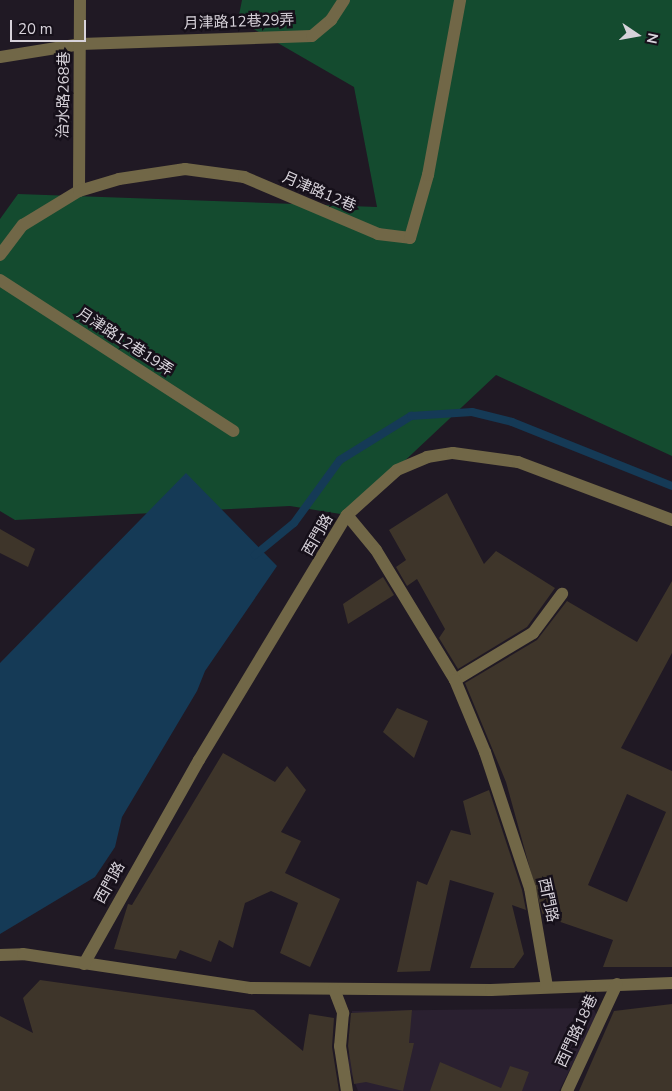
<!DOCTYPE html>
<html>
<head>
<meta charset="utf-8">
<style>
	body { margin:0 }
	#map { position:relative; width:672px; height:1091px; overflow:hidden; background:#201924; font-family:"Nunito Sans","Noto Sans TC",sans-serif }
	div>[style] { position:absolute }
	.built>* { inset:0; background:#2a2030 }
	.green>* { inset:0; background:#144b2f }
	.water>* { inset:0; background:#153a56 }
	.stream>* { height:8px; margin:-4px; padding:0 4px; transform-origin:4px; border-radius:4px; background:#153a56 }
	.building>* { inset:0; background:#3e352a }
	.minor>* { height:12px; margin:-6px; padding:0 6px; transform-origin:6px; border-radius:6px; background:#716747 }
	span { translate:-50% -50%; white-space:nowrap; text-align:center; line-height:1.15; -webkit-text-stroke:5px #16101a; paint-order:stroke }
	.street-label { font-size:15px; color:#d7d2da }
	.north { position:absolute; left:612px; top:10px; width:50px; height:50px; -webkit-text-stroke:4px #16101a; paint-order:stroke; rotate:102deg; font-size:14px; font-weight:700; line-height:20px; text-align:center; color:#d7d2da }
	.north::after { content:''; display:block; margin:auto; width:18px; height:22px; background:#d7d2da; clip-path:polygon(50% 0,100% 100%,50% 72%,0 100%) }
	.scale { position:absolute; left:10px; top:20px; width:76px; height:22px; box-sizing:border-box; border:2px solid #d7d2da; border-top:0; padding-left:6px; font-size:15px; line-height:18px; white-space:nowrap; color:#d7d2da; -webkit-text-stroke:4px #16101a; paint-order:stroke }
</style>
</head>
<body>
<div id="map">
	<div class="built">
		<div style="clip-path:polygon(593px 1008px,597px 1016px,559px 1091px,358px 1091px,348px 1065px,352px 1011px)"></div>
	</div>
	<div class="green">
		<div style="clip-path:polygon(242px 0,672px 0,672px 456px,496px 375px,347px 515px,290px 506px,15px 520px,0 511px,0 219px,18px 194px,377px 207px,354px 87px,238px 20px)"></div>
	</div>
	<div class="water">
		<div style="clip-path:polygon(186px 473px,277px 566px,205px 671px,197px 691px,122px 817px,115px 847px,95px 877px,0 934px,0 663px)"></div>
	</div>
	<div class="stream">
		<div style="left:255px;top:555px;width:50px;rotate:-39.4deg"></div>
		<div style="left:294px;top:523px;width:78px;rotate:-53.9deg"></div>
		<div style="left:340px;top:460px;width:84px;rotate:-31.8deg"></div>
		<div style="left:411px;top:416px;width:61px;rotate:-3.8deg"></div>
		<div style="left:472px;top:412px;width:41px;rotate:14deg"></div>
		<div style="left:512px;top:422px;width:172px;rotate:21.8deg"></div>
	</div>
	<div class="building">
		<div style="clip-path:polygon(447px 493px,484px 564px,496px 551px,555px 588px,527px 627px,458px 669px,439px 638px,445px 629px,417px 579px,407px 586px,396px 567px,406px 560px,389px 530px)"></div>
		<div style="clip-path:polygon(0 529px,35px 549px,28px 567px,0 553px)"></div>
		<div style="clip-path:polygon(383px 577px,394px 595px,348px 624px,343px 604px)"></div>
		<div style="clip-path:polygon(evenodd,672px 581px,672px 653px,621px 748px,672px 771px,672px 967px,603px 967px,613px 940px,543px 916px,506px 782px,465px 683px,537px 640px,567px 601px,637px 642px,672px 581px,627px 794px,666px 812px,627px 902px,588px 885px,627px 794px)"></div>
		<div style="clip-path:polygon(397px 708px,428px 721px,414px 758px,383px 732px)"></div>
		<div style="clip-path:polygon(223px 753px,275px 782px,287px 766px,306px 790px,281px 832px,301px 841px,285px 873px,340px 899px,310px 967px,280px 953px,298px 903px,271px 891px,245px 903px,233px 948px,219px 940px,211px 962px,180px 950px,176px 959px,114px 949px,128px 904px,132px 905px)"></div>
		<div style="clip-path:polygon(489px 790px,522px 890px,526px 910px,512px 905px,524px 954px,514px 968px,470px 968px,494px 893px,450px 880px,430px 971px,397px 972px,417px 881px,427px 885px,451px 830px,471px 835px,463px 801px)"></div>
		<div style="clip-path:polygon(40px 980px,254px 1010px,303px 1051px,309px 1014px,334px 1018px,332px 1047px,339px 1091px,0 1091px,0 1016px,33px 1033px,23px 998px)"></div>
		<div style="clip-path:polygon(672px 1004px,672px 1091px,579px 1091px,614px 1011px)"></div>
		<div style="clip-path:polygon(412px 1010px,409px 1043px,414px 1043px,403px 1091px,366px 1082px,354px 1084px,348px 1046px,351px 1013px)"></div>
		<div style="clip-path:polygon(440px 1062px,501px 1088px,510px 1066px,529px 1072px,522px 1091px,430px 1091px)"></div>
	</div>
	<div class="minor">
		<div style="left:0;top:57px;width:82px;rotate:-9.1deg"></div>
		<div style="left:81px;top:44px;width:231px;rotate:-2deg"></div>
		<div style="left:312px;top:36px;width:25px;rotate:-40deg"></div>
		<div style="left:331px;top:20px;width:24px;rotate:-57deg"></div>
		<div style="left:79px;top:191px;width:191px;rotate:-89.7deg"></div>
		<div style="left:0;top:255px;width:38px;rotate:-53deg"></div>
		<div style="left:23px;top:225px;width:66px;rotate:-31.3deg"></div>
		<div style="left:79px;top:191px;width:42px;rotate:-16.7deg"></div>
		<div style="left:119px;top:179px;width:67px;rotate:-8.6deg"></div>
		<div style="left:185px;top:169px;width:60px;rotate:7.7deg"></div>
		<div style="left:244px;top:177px;width:146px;rotate:23deg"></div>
		<div style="left:378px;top:234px;width:32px;rotate:7deg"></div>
		<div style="left:410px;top:238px;width:66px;rotate:-74.1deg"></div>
		<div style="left:428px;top:175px;width:178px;rotate:-79.6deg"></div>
		<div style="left:0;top:280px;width:278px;rotate:32.9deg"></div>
		<div style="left:347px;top:515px;width:67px;rotate:-42deg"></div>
		<div style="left:397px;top:470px;width:33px;rotate:-23deg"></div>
		<div style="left:427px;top:457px;width:26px;rotate:-9deg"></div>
		<div style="left:453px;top:453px;width:66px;rotate:7.9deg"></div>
		<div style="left:518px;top:462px;width:165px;rotate:20.6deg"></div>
		<div style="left:455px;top:680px;width:91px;rotate:-31.1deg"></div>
		<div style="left:533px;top:633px;width:49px;rotate:-53.4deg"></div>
		<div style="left:0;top:955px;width:23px;rotate:-2deg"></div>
		<div style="left:23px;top:954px;width:231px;rotate:8.5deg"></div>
		<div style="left:251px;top:988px;width:240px;rotate:0.5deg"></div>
		<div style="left:491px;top:990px;width:181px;rotate:-2.2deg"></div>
		<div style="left:84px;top:964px;width:234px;rotate:-60.6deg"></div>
		<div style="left:199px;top:760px;width:286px;rotate:-58.9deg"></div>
		<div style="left:347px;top:515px;width:45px;rotate:50.4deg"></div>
		<div style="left:376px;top:550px;width:152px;rotate:58.7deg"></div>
		<div style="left:455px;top:680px;width:78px;rotate:67.4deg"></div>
		<div style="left:485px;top:752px;width:143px;rotate:71.7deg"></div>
		<div style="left:530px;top:888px;width:99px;rotate:80.2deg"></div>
		<div style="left:334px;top:989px;width:26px;rotate:69deg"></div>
		<div style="left:343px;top:1013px;width:33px;rotate:95deg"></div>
		<div style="left:340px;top:1046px;width:46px;rotate:81.2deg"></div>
		<div style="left:567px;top:1091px;width:118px;rotate:-65deg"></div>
	</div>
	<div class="street-label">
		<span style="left:239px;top:22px;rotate:-2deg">月津路12巷29弄</span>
		<span style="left:64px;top:95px;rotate:-89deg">治水路268巷</span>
		<span style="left:319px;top:192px;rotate:23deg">月津路12巷</span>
		<span style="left:125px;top:342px;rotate:33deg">月津路12巷19弄</span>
		<span style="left:318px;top:535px;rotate:-60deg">西門路</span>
		<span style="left:110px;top:883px;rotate:-61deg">西門路</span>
		<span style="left:548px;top:900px;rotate:78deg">西門路</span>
		<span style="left:577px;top:1031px;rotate:-65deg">西門路18巷</span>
	</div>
	<div class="north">N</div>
	<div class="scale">20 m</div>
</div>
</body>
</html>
